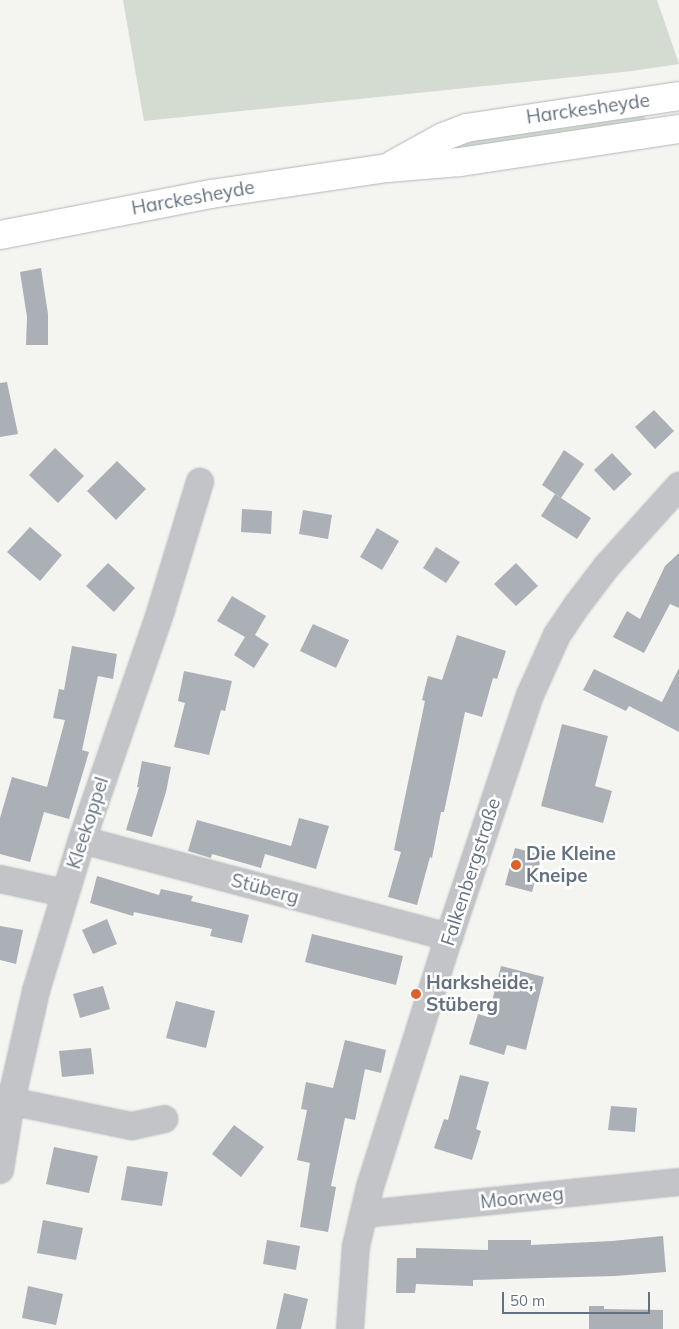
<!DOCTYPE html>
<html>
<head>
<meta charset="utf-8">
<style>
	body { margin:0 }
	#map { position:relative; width:679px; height:1329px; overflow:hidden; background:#f4f4f0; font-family:Mulish,sans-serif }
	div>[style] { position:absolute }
	.green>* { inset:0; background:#d4dbd1 }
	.building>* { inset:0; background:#aab0b6 }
	.roads { filter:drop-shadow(0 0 1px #b2b6ba) drop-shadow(0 0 1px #b2b6ba) }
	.minor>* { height:26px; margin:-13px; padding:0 13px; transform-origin:13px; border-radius:13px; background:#c2c4c8 }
	.major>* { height:28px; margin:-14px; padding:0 14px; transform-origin:14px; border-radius:14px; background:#fff }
	.dots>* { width:14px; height:14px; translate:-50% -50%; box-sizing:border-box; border:2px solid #fff; border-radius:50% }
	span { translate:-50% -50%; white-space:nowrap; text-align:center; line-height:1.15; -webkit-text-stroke:5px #fff; paint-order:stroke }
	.street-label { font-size:19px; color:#647180 }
	.poi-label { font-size:19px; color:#647180; font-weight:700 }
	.left { translate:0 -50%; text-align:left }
	.scale { position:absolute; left:502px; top:1292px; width:148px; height:22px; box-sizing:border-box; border:2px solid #647180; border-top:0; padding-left:6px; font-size:15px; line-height:18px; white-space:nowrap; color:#647180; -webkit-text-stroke:4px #fff; paint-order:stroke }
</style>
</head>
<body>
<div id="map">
	<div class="green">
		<div style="clip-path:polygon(123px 0,657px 0,679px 64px,632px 71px,144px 121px)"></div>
		<div style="clip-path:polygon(643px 110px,646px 124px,470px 148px,458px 145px,468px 135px)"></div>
	</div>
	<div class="building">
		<div style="clip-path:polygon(41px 268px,48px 314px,48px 345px,26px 345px,27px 317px,20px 272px)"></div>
		<div style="clip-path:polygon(7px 382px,18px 434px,0 437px,0 383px)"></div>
		<div style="clip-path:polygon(654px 410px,674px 431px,655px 449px,635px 427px)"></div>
		<div style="clip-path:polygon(55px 448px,84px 476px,58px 503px,29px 475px)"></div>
		<div style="clip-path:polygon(564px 450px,584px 464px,561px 498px,542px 485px)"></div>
		<div style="clip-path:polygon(612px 453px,632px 474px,614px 491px,594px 470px)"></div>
		<div style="clip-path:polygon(117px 461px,146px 489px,116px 520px,87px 491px)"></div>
		<div style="clip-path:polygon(555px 494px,591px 518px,577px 539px,541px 516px)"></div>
		<div style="clip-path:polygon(242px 509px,272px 511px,271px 534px,241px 532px)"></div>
		<div style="clip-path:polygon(303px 510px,332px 515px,328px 539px,299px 534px)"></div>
		<div style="clip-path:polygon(30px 527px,62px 555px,40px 581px,7px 552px)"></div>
		<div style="clip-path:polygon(377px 528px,399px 541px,382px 570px,360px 557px)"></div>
		<div style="clip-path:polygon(436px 547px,460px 562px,446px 583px,423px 568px)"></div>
		<div style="clip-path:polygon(679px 553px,679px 608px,670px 604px,644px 653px,613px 637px,627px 611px,640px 619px,665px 566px)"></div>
		<div style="clip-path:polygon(108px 563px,135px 588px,114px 612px,86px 586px)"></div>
		<div style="clip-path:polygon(516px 563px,538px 586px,516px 606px,494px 584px)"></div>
		<div style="clip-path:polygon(232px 596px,266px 616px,255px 635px,269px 644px,254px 668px,234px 655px,245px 637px,217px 621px)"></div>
		<div style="clip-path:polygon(313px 624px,349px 640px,336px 668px,300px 651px)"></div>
		<div style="clip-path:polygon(457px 635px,506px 651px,497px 679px,493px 678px,482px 717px,465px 712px,444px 812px,441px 812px,432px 858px,430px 857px,417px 905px,388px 897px,401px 852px,394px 850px,425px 701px,422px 700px,428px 676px,442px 680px)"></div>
		<div style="clip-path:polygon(72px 646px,117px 654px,113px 679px,98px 676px,82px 750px,89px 752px,69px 819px,44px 812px,30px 862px,0 854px,0 818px,12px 777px,47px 787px,65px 720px,53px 718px,59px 689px,64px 690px)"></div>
		<div style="clip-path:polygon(679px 668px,679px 732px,629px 706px,626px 711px,583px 690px,594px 669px,662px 702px)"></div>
		<div style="clip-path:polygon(184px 671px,232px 681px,225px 711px,221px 710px,209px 755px,174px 747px,185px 703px,178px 701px)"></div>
		<div style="clip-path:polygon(562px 724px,608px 736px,595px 786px,612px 791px,603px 823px,541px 806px)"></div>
		<div style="clip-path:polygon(142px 761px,171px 767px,166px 792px,152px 837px,126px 830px,139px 787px,137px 787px)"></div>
		<div style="clip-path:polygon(299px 818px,329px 826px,316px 869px,265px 854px,261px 868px,212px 854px,211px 858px,188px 851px,197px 820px,291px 846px)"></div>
		<div style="clip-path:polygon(515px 848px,542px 855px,532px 892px,505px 885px)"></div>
		<div style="clip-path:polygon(97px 876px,159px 895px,161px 889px,193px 896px,191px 901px,249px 915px,242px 943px,210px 936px,212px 929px,134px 912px,133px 916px,90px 903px)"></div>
		<div style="clip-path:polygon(107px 919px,117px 944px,93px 954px,82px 930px)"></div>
		<div style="clip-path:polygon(0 926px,23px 930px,16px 964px,0 960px)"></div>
		<div style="clip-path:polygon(312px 934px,403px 956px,396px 985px,305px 962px)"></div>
		<div style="clip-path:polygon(501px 966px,544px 977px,526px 1050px,507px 1045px,504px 1055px,469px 1044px,478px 1014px,488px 1017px)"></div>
		<div style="clip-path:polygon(103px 986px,110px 1009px,80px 1018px,73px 994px)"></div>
		<div style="clip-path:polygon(176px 1001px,215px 1011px,206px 1048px,166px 1038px)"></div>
		<div style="clip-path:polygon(345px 1040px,386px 1050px,381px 1073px,365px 1069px,355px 1120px,345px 1118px,331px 1186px,336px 1187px,328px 1232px,300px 1227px,310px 1163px,297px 1160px,307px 1110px,301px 1109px,306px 1082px,333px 1088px)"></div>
		<div style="clip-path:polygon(91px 1048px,94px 1074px,62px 1077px,59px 1051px)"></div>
		<div style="clip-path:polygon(460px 1075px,489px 1082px,476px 1129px,481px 1131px,472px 1160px,434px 1148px,444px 1119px,448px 1120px)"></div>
		<div style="clip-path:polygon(611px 1106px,637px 1108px,635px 1132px,608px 1130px)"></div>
		<div style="clip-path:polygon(234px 1125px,264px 1147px,241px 1177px,212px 1154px)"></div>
		<div style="clip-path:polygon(54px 1147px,98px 1156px,89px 1193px,46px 1184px)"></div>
		<div style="clip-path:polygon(127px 1166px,168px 1172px,162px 1206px,121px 1200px)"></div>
		<div style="clip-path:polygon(43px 1220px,83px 1228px,76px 1260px,37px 1253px)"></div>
		<div style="clip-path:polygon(663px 1236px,666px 1272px,615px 1276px,473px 1280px,473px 1286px,416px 1284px,415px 1293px,396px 1293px,397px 1258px,416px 1258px,416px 1248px,488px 1250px,488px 1240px,531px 1240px,531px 1245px,612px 1241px)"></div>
		<div style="clip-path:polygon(267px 1240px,300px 1246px,296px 1270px,263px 1264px)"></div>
		<div style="clip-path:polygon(28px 1286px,63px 1294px,56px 1325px,22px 1318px)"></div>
		<div style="clip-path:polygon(284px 1293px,308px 1299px,301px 1329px,276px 1329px)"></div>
		<div style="clip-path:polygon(589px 1306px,604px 1306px,604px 1309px,663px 1310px,663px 1329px,589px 1329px)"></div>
	</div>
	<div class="roads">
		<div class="minor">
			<div style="left:82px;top:840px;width:380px;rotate:14.8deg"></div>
			<div style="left:0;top:879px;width:66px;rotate:12.2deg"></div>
			<div style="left:0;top:1099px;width:135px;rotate:11.6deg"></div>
			<div style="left:132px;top:1126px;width:33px;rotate:-12deg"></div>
			<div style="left:0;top:1170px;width:70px;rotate:-80.9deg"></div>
			<div style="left:11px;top:1101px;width:113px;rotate:-77.2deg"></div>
			<div style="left:36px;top:991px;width:158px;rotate:-73.1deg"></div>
			<div style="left:82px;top:840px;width:243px;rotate:-71deg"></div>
			<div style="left:161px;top:610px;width:134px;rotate:-73.1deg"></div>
			<div style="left:364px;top:1214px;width:317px;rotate:-5.8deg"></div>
			<div style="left:350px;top:1329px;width:83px;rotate:-85.9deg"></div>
			<div style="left:356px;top:1246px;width:61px;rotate:-76.7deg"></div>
			<div style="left:370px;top:1187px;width:262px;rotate:-72.5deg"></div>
			<div style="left:449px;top:937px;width:255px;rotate:-71.5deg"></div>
			<div style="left:530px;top:695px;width:66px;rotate:-65.8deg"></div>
			<div style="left:557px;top:635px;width:37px;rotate:-56deg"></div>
			<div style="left:578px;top:604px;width:48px;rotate:-52.7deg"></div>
			<div style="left:607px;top:566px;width:108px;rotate:-48deg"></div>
		</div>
		<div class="major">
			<div style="left:394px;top:164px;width:56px;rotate:-28.9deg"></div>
			<div style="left:443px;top:137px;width:25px;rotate:-21deg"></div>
			<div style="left:466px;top:128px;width:215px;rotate:-8.5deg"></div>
			<div style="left:0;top:235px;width:215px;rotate:-11deg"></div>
			<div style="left:211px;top:194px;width:178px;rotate:-8.4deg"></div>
			<div style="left:387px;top:168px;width:73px;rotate:-4.7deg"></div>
			<div style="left:460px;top:162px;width:221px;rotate:-8.6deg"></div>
		</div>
	</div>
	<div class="dots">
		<div style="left:516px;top:865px;background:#dc6228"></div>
		<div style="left:416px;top:994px;background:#dc6228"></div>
	</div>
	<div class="street-label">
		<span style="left:588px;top:109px;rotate:-8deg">Harckesheyde</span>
		<span style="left:193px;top:198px;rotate:-10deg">Harckesheyde</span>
		<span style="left:88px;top:823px;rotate:-72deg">Kleekoppel</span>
		<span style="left:471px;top:872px;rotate:-72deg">Falkenbergstraße</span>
		<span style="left:265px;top:889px;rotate:15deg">Stüberg</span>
		<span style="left:522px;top:1198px;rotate:-6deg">Moorweg</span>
	</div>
	<div class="poi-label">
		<span class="left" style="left:526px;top:865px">Die Kleine<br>Kneipe</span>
		<span class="left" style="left:426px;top:994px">Harksheide,<br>Stüberg</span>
	</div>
	<div class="scale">50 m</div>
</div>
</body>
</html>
